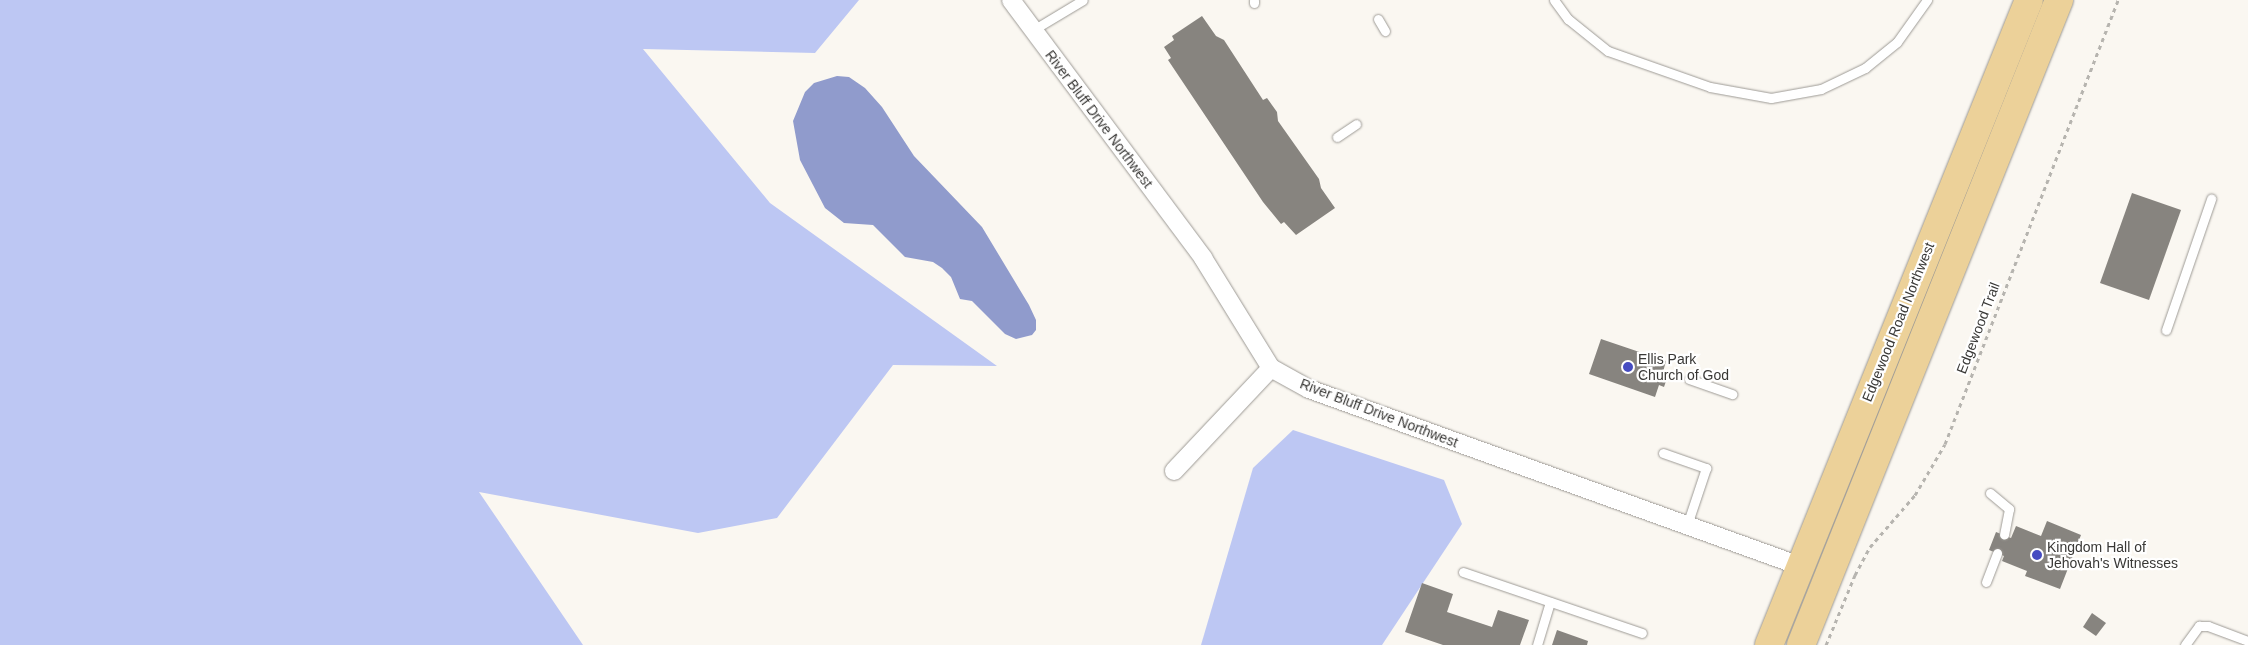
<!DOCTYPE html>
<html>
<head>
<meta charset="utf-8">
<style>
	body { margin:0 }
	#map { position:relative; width:2248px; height:645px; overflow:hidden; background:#faf7f1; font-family:Arial,sans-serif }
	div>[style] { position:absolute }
	.green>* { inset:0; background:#bdc7f3 }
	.water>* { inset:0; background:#909bcc }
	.building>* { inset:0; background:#87847f }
	.path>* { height:3px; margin-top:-1.5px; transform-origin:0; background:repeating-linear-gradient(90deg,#b6b4af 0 4px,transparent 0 8px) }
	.roads { filter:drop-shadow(0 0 1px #9d9a95) drop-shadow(0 0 1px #9d9a95) }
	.service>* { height:9px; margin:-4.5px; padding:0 4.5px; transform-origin:4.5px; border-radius:4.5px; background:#fff }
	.minor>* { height:18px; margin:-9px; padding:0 9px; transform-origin:9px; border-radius:9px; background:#fff }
	.primary>* { height:28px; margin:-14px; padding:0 14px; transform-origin:14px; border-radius:14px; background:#ecd199 }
	.dots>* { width:14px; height:14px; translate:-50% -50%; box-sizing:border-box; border:2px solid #fff; border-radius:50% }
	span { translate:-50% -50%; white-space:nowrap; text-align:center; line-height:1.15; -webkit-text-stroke:4.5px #fff; paint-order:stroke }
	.street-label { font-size:14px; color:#393836 }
	.poi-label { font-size:14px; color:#393836 }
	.left { translate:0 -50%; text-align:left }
</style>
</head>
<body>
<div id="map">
	<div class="green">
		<div style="clip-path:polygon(0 0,859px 0,815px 53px,643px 49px,770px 203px,997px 366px,893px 365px,777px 518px,698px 533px,479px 492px,583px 645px,0 645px)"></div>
		<div style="clip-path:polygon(1293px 430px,1444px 480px,1462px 524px,1382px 645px,1201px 645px,1253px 468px)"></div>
	</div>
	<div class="water">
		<div style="clip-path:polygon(837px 76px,849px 77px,865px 88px,882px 107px,914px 156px,982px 227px,1029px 305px,1036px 320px,1036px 330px,1032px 335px,1016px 339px,1005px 334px,972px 301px,960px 299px,951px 277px,942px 268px,933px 262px,905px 257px,873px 225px,844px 223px,825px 208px,800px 160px,793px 121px,805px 92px,814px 83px)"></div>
	</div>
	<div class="building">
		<div style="clip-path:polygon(1202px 16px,1216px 36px,1224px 40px,1263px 100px,1267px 98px,1277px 112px,1278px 121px,1319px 179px,1321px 188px,1335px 208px,1296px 235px,1284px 222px,1281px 224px,1263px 202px,1168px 60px,1171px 58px,1164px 47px,1174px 40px,1172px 36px)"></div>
		<div style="clip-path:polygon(2132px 193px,2181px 210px,2149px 300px,2100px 283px)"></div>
		<div style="clip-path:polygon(1601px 339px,1666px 361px,1663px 372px,1668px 375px,1664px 387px,1659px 385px,1655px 397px,1589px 374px)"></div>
		<div style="clip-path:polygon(2047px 521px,2081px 535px,2060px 589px,2025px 576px,2027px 571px,2002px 561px,2004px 556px,1989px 550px,1996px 532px,2011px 538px,2016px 526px,2041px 536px)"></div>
		<div style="clip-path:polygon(1422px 583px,1453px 594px,1447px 612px,1492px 627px,1498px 610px,1529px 620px,1520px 645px,1443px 645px,1405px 632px)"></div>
		<div style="clip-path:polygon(2092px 613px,2106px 623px,2096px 636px,2083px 627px)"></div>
		<div style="clip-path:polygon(1557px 630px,1588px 641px,1587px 645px,1552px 645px)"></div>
	</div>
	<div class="path">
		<div style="left:1826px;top:645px;width:76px;rotate:-67.5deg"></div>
		<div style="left:1855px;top:575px;width:32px;rotate:-62deg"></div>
		<div style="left:1870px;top:547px;width:69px;rotate:-49.1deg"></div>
		<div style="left:1915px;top:495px;width:59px;rotate:-59.5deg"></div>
		<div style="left:1945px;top:444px;width:477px;rotate:-68.7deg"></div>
	</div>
	<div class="roads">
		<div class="service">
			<div style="left:1554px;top:0;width:24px;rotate:54deg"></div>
			<div style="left:1568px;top:19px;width:51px;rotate:38.7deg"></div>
			<div style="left:1608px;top:51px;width:108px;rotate:19.4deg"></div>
			<div style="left:1710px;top:87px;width:62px;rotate:10.2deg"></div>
			<div style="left:1771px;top:98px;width:51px;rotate:-10.2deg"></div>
			<div style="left:1821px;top:89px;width:49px;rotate:-25.5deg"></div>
			<div style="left:1865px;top:68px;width:41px;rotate:-39.1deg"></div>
			<div style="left:1897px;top:42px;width:52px;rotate:-54.5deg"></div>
			<div style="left:1254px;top:3px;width:3px;rotate:-90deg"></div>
			<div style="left:1378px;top:19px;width:14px;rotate:60deg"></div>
			<div style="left:1033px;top:30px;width:58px;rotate:-31deg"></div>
			<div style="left:1337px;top:137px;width:23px;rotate:-34deg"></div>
			<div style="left:2166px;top:330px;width:139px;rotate:-71deg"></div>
			<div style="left:1689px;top:379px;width:46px;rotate:19.2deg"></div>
			<div style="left:1663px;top:453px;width:46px;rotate:19.2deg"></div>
			<div style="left:1706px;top:468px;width:60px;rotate:108.4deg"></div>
			<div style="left:1990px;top:493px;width:25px;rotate:40deg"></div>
			<div style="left:2009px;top:509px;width:26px;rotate:101deg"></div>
			<div style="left:1463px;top:572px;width:189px;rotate:18.8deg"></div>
			<div style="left:1986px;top:582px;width:31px;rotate:-69deg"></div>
			<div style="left:1537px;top:645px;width:45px;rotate:-73.2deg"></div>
			<div style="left:2185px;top:645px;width:24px;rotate:-54deg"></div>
			<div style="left:2199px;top:626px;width:9px"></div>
			<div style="left:2208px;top:626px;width:43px;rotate:20.6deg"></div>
		</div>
		<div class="minor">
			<div style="left:1011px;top:0;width:322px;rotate:53.3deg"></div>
			<div style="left:1203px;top:258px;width:129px;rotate:58.3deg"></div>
			<div style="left:1271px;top:368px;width:43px;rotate:28.9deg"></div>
			<div style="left:1309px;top:389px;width:522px;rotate:19.82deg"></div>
			<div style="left:1174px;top:471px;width:141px;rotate:-46.7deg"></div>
		</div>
		<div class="primary">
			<div style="left:1769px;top:645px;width:695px;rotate:-68.05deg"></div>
			<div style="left:1801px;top:645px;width:695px;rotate:-68.2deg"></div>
		</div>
	</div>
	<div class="dots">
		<div style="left:1628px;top:367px;background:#464cc1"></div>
		<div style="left:2037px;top:555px;background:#464cc1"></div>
	</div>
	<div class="street-label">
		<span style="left:1099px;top:119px;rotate:53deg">River Bluff Drive Northwest</span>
		<span style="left:1898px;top:322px;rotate:-68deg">Edgewood Road Northwest</span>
		<span style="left:1978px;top:328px;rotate:-69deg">Edgewood Trail</span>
		<span style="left:1379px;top:413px;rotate:21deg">River Bluff Drive Northwest</span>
	</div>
	<div class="poi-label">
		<span class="left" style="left:1638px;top:367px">Ellis Park<br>Church of God</span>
		<span class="left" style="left:2047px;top:555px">Kingdom Hall of<br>Jehovah's Witnesses</span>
	</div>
</div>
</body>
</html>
